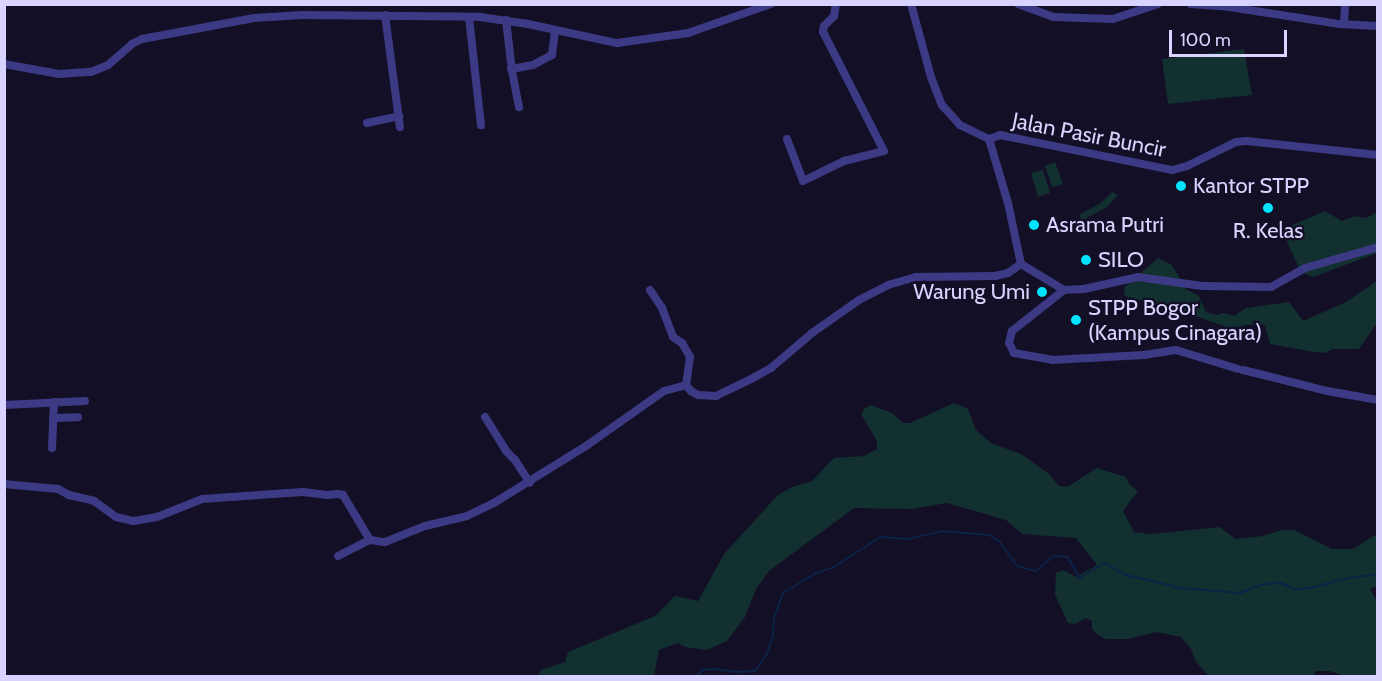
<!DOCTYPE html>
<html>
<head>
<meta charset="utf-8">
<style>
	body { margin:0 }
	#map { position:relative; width:1382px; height:681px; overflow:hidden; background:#130f26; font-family:Cabin,sans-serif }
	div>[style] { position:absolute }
	.green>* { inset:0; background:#12302f }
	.stream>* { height:2px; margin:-1px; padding:0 1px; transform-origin:1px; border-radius:1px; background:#0c2248 }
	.minor>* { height:8px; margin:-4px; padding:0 4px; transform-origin:4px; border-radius:4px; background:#3d3a85 }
	.dots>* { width:16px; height:16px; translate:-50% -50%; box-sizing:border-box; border:3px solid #130f26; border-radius:50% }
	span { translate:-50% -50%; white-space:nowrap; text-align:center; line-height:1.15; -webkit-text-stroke:4.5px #130f26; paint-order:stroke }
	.street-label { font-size:22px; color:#d9d4ff }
	.poi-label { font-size:22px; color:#d9d4ff }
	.left { translate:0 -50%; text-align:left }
	.right { translate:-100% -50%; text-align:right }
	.frame { position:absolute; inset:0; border:6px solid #d9d4ff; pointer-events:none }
	.scale { position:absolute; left:1169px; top:30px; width:118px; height:27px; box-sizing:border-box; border:3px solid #d9d4ff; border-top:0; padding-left:8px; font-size:18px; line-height:21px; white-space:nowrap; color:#d9d4ff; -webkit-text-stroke:4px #130f26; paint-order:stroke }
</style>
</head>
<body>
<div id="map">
	<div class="green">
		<div style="clip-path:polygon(1244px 49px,1252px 95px,1168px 104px,1162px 59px)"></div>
		<div style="clip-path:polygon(1055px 162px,1063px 184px,1052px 187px,1045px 166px)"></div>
		<div style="clip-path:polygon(1043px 170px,1050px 193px,1038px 197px,1031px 173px)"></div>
		<div style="clip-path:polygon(1112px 192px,1118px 195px,1107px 207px,1081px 221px,1080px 214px,1101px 203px)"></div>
		<div style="clip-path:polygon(1325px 211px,1342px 221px,1355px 216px,1366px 218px,1377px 212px,1377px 253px,1313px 277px,1301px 272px,1287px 242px,1288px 227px)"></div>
		<div style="clip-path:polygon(1158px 258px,1172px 265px,1186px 289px,1199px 296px,1206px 312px,1217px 315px,1224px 313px,1234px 316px,1246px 308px,1289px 302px,1303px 321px,1346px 302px,1377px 281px,1377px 323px,1359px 349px,1332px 349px,1325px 353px,1314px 352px,1270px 344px,1265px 325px,1255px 324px,1229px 328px,1185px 312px,1125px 296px,1124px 288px)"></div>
		<div style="clip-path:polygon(954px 403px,968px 409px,976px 430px,991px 443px,1021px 454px,1049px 474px,1059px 486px,1067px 487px,1097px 468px,1126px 477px,1129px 484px,1138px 491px,1123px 511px,1134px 532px,1151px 534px,1220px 527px,1235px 539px,1263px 536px,1281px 530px,1294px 530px,1332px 549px,1353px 549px,1377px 534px,1377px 586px,1370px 589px,1377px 601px,1377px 676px,1345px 676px,1330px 671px,1315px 671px,1313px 676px,1209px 676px,1196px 662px,1191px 649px,1181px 637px,1157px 632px,1128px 639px,1106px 639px,1098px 635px,1092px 629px,1092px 621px,1086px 618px,1075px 624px,1068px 623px,1055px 595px,1056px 573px,1063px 570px,1076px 577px,1097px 565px,1076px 538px,1022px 534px,1006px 520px,947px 503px,912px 509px,854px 508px,769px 571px,756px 589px,745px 617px,727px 641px,707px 650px,685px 647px,678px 643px,659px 650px,654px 676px,538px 676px,541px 670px,565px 662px,568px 652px,655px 616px,675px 596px,698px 601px,724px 554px,777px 496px,790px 488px,812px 481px,834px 458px,864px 456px,877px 449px,877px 441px,861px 414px,865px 408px,871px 405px,892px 413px,903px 423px,910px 423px)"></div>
	</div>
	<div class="stream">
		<div style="left:696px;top:676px;width:9px;rotate:-41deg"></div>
		<div style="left:703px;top:670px;width:10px;rotate:-6deg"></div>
		<div style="left:713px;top:669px;width:23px;rotate:7deg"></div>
		<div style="left:736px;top:672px;width:19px;rotate:-3deg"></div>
		<div style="left:755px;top:671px;width:21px;rotate:-55deg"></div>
		<div style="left:767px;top:654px;width:19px;rotate:-72deg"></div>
		<div style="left:773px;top:636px;width:18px;rotate:-87deg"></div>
		<div style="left:774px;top:618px;width:27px;rotate:-70deg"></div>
		<div style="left:783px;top:593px;width:39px;rotate:-31deg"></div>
		<div style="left:816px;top:573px;width:19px;rotate:-18deg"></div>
		<div style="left:834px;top:567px;width:55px;rotate:-33.1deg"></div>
		<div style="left:880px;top:537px;width:28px;rotate:4deg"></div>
		<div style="left:908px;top:539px;width:35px;rotate:-13deg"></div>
		<div style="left:942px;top:531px;width:47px;rotate:4.9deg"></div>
		<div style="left:989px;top:535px;width:12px;rotate:31deg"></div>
		<div style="left:999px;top:541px;width:31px;rotate:54deg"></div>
		<div style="left:1017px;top:566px;width:20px;rotate:15deg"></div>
		<div style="left:1036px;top:571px;width:23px;rotate:-40deg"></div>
		<div style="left:1054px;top:556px;width:14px;rotate:4deg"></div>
		<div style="left:1068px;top:557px;width:24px;rotate:62deg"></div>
		<div style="left:1079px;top:578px;width:30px;rotate:-30deg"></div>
		<div style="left:1105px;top:563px;width:24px;rotate:30deg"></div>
		<div style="left:1126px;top:575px;width:57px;rotate:13.3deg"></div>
		<div style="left:1181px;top:588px;width:59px;rotate:4.8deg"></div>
		<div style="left:1240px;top:593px;width:26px;rotate:-21deg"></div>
		<div style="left:1264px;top:584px;width:17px;rotate:-3deg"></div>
		<div style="left:1281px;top:583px;width:15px;rotate:23deg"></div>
		<div style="left:1295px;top:589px;width:15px;rotate:-4deg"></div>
		<div style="left:1310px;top:588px;width:44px;rotate:-14.3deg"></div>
		<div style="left:1353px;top:577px;width:25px;rotate:-5deg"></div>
	</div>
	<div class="minor">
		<div style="left:911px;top:4px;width:76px;rotate:74.7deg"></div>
		<div style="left:931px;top:77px;width:30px;rotate:69deg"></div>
		<div style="left:942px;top:105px;width:27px;rotate:48deg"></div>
		<div style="left:960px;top:125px;width:32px;rotate:26deg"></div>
		<div style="left:1018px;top:4px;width:37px;rotate:20deg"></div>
		<div style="left:1053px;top:17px;width:60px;rotate:1.9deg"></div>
		<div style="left:1113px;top:19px;width:47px;rotate:-18.4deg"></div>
		<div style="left:1191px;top:4px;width:32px;rotate:4deg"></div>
		<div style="left:1223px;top:6px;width:117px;rotate:8.8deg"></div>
		<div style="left:1339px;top:24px;width:39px;rotate:3deg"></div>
		<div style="left:385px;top:15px;width:113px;rotate:82.4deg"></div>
		<div style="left:469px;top:17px;width:109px;rotate:83.7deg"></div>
		<div style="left:506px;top:20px;width:51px;rotate:83.3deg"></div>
		<div style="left:512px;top:71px;width:37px;rotate:79deg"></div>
		<div style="left:1344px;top:24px;width:20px;rotate:-87deg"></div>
		<div style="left:4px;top:64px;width:56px;rotate:10.3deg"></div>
		<div style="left:59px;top:74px;width:32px;rotate:-4deg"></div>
		<div style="left:91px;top:72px;width:18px;rotate:-22deg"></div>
		<div style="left:108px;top:65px;width:32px;rotate:-41deg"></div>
		<div style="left:132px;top:44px;width:11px;rotate:-27deg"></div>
		<div style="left:142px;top:39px;width:114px;rotate:-10.6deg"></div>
		<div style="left:254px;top:18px;width:48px;rotate:-3.6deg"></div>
		<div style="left:302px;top:15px;width:178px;rotate:0.6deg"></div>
		<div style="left:480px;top:17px;width:49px;rotate:8.3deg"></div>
		<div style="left:528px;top:24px;width:91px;rotate:12.1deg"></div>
		<div style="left:617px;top:43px;width:72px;rotate:-8deg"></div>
		<div style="left:688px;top:33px;width:88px;rotate:-19.3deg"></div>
		<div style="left:511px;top:69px;width:22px;rotate:-10deg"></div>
		<div style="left:533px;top:65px;width:21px;rotate:-28deg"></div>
		<div style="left:552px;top:55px;width:25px;rotate:-83deg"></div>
		<div style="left:367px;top:123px;width:33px;rotate:-12deg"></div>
		<div style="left:787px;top:139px;width:45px;rotate:69.1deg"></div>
		<div style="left:803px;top:181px;width:46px;rotate:-26deg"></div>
		<div style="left:844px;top:161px;width:41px;rotate:-14deg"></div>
		<div style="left:884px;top:151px;width:134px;rotate:-117.1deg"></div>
		<div style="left:823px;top:32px;width:6px;rotate:-81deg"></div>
		<div style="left:824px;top:26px;width:14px;rotate:-45deg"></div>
		<div style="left:834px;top:16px;width:12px;rotate:-81deg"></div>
		<div style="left:989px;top:139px;width:67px;rotate:73.5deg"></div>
		<div style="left:1008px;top:203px;width:62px;rotate:78deg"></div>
		<div style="left:1021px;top:264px;width:50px;rotate:31.2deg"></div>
		<div style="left:1064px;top:290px;width:20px;rotate:-3deg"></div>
		<div style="left:1084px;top:289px;width:55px;rotate:-12.5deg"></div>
		<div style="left:1138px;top:277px;width:65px;rotate:8deg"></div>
		<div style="left:1202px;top:286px;width:69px;rotate:0.8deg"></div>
		<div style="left:1271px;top:287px;width:39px;rotate:-29deg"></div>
		<div style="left:1305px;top:268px;width:76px;rotate:-16deg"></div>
		<div style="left:989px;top:139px;width:12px;rotate:-20deg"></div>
		<div style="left:1000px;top:135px;width:176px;rotate:11.5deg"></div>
		<div style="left:1172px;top:170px;width:16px;rotate:-15deg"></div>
		<div style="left:1187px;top:166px;width:55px;rotate:-26.1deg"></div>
		<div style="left:1236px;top:142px;width:11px;rotate:-5deg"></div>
		<div style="left:1247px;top:141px;width:132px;rotate:6.1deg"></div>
		<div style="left:650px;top:290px;width:22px;rotate:56deg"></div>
		<div style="left:662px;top:308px;width:31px;rotate:69deg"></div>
		<div style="left:673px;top:337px;width:11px;rotate:34deg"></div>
		<div style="left:682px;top:343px;width:16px;rotate:60deg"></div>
		<div style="left:690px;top:357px;width:28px;rotate:98deg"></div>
		<div style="left:1064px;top:290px;width:66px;rotate:141.7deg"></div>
		<div style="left:1012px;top:331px;width:12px;rotate:104deg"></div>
		<div style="left:1009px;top:343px;width:11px;rotate:63deg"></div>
		<div style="left:1014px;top:353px;width:39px;rotate:10deg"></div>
		<div style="left:1052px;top:360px;width:92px;rotate:-3.1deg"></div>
		<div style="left:1144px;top:355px;width:32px;rotate:-9deg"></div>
		<div style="left:1176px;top:350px;width:65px;rotate:17deg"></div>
		<div style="left:1243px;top:370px;width:87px;rotate:14deg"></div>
		<div style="left:1327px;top:391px;width:52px;rotate:10deg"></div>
		<div style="left:4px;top:405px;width:81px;rotate:-2.8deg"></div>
		<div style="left:485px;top:417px;width:40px;rotate:58deg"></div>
		<div style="left:506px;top:451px;width:13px;rotate:45deg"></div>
		<div style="left:515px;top:460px;width:27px;rotate:57deg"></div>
		<div style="left:53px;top:418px;width:25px;rotate:-2deg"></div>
		<div style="left:52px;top:448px;width:46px;rotate:-87.5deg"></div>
		<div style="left:4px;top:484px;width:54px;rotate:5.3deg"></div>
		<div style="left:58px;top:489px;width:13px;rotate:29deg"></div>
		<div style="left:69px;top:495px;width:26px;rotate:13deg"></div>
		<div style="left:94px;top:501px;width:27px;rotate:36deg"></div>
		<div style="left:116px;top:517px;width:18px;rotate:13deg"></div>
		<div style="left:134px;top:521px;width:23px;rotate:-10deg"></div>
		<div style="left:157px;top:517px;width:48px;rotate:-21.8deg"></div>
		<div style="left:202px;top:499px;width:101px;rotate:-4deg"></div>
		<div style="left:303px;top:492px;width:24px;rotate:7deg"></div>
		<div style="left:327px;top:495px;width:11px;rotate:-5deg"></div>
		<div style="left:338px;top:494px;width:5px;rotate:11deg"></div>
		<div style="left:343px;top:495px;width:52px;rotate:59deg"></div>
		<div style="left:370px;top:540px;width:15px;rotate:8deg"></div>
		<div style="left:385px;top:542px;width:43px;rotate:-21.8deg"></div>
		<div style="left:425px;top:526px;width:43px;rotate:-13.4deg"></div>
		<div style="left:467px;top:516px;width:30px;rotate:-26deg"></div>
		<div style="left:494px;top:503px;width:108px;rotate:-31.8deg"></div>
		<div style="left:586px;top:446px;width:95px;rotate:-35.2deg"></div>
		<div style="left:664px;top:391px;width:23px;rotate:-15deg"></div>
		<div style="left:686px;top:385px;width:8px;rotate:50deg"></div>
		<div style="left:691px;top:391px;width:8px;rotate:30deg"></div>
		<div style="left:698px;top:395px;width:18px;rotate:3deg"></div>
		<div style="left:716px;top:396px;width:41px;rotate:-25.9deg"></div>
		<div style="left:753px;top:378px;width:21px;rotate:-29deg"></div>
		<div style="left:771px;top:368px;width:54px;rotate:-40.5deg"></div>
		<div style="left:812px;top:333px;width:57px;rotate:-35.1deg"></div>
		<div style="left:859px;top:300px;width:33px;rotate:-27deg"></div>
		<div style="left:888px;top:285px;width:29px;rotate:-16deg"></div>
		<div style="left:916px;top:277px;width:79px;rotate:-0.7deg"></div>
		<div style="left:995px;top:276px;width:13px;rotate:-13deg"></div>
		<div style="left:1008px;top:273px;width:16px;rotate:-35deg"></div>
		<div style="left:338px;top:556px;width:36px;rotate:-27deg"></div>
	</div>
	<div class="dots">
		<div style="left:1181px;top:186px;background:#00e5ff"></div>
		<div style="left:1268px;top:208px;background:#00e5ff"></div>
		<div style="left:1034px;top:225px;background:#00e5ff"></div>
		<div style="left:1086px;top:260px;background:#00e5ff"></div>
		<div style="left:1042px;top:292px;background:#00e5ff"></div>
		<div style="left:1076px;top:320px;background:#00e5ff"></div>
	</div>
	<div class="street-label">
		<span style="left:1089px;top:135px;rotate:11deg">Jalan Pasir Buncir</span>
	</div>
	<div class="poi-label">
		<span class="left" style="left:1193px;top:186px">Kantor STPP</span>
		<span class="left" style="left:1046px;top:225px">Asrama Putri</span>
		<span style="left:1268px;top:231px">R. Kelas</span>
		<span class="left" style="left:1098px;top:260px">SILO</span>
		<span class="right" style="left:1030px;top:292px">Warung Umi</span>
		<span class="left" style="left:1088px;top:320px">STPP Bogor<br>(Kampus Cinagara)</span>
	</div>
	<div class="frame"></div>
	<div class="scale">100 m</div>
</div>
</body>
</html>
